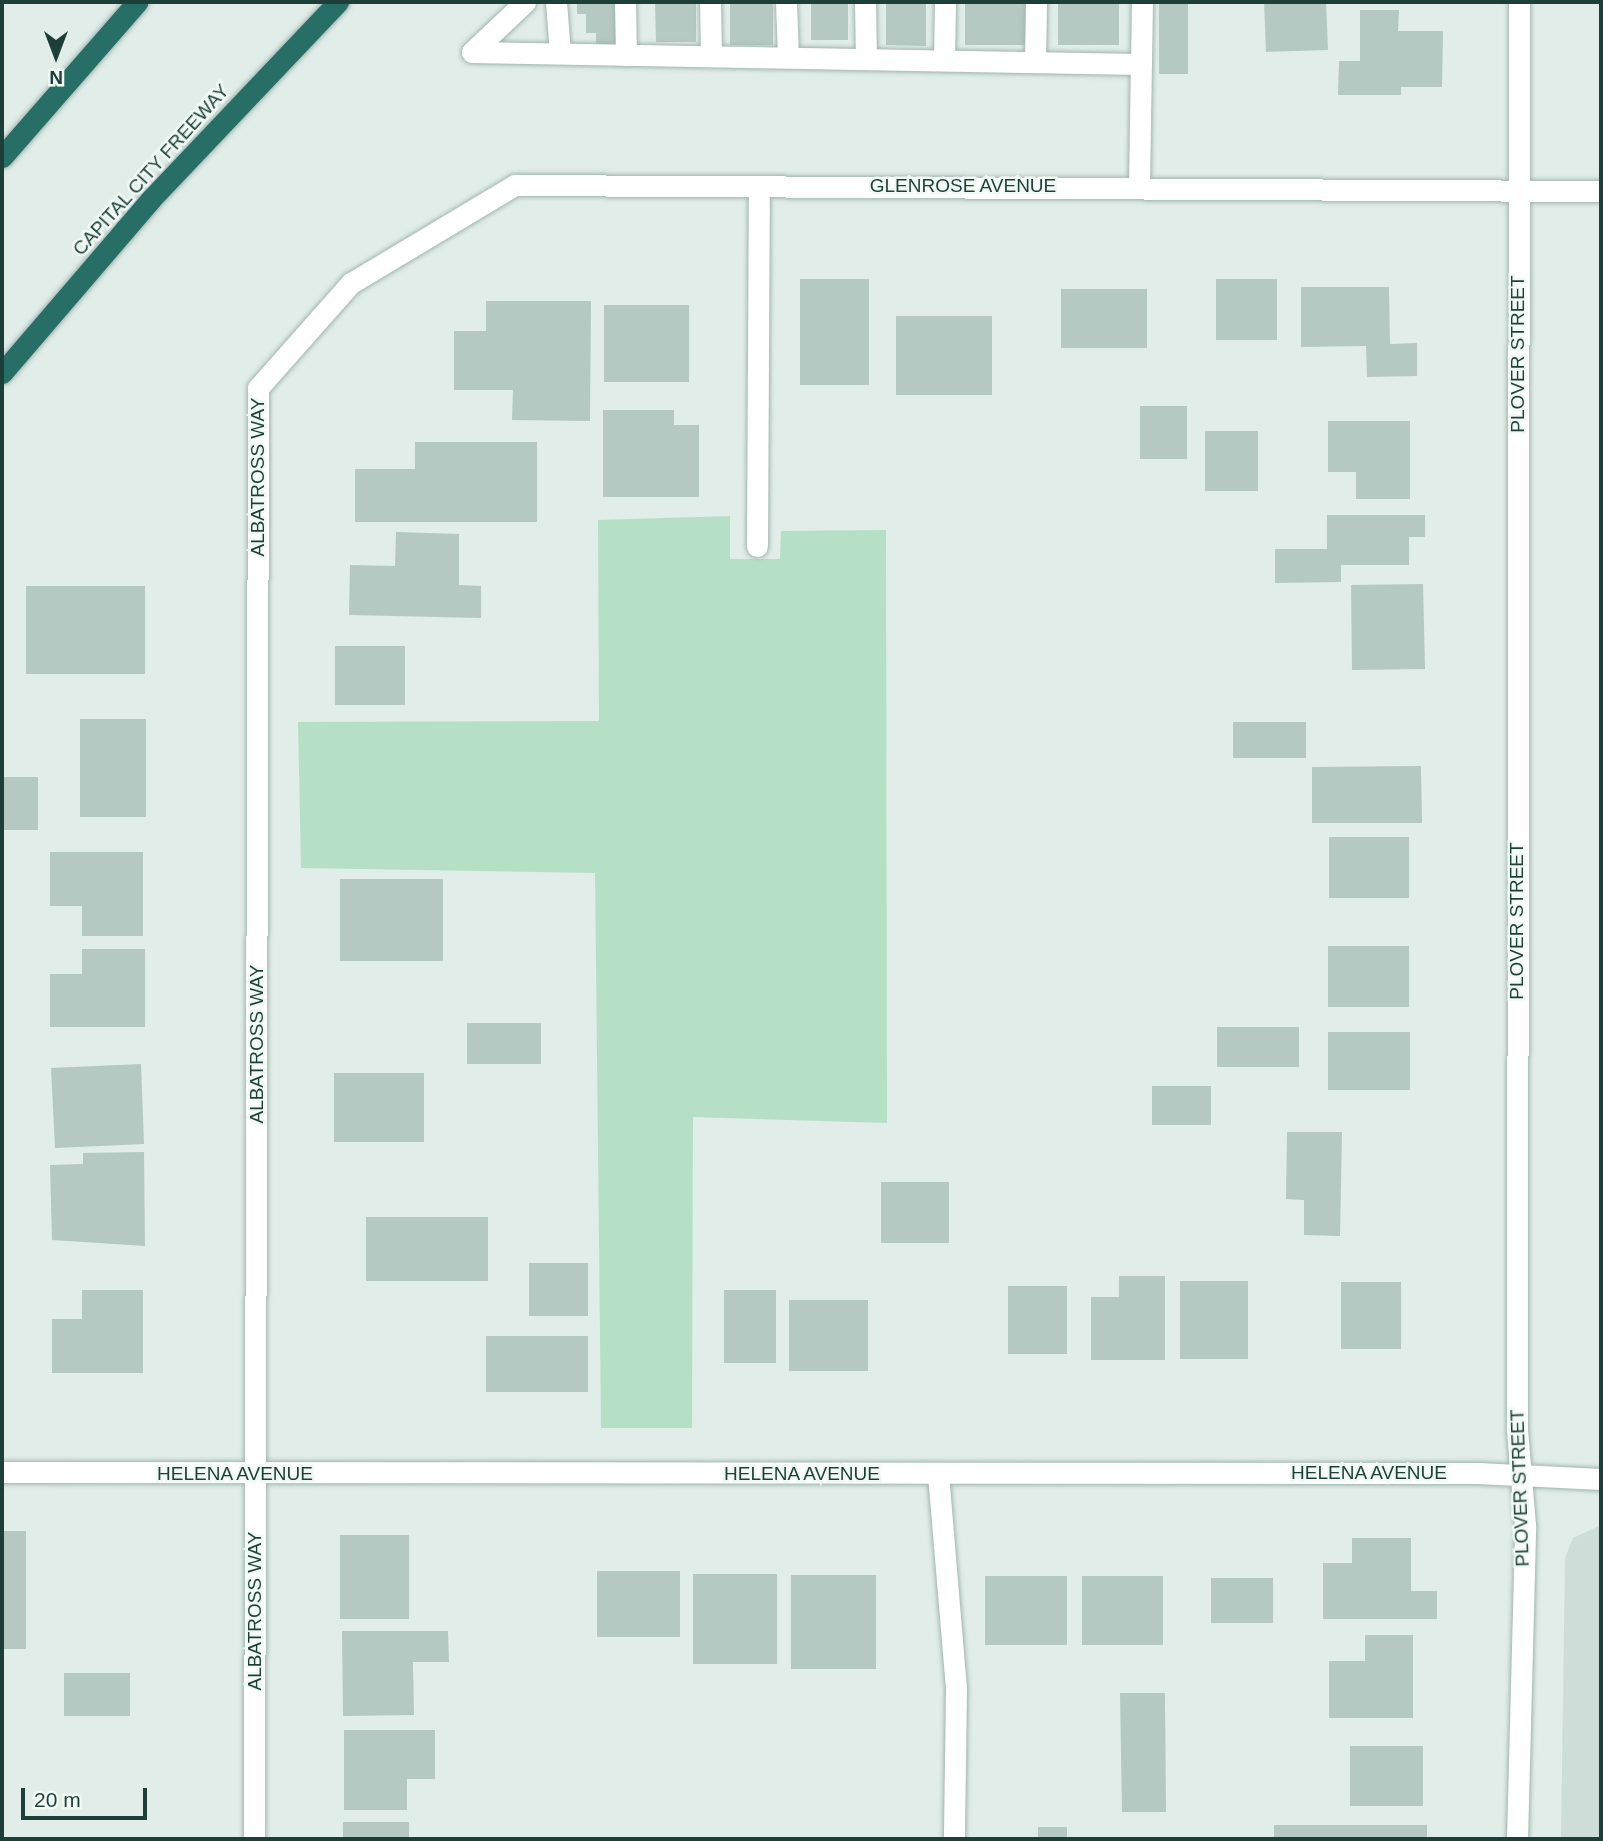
<!DOCTYPE html>
<html>
<head>
<meta charset="utf-8">
<style>
	body { margin:0 }
	#map { position:relative; width:1603px; height:1841px; overflow:hidden; background:#e0ede8; font-family:Helvetica,sans-serif }
	div>[style] { position:absolute }
	.built>* { inset:0; background:#ceddd7 }
	.green>* { inset:0; background:#b6e0c6 }
	.building>* { inset:0; background:#b5c8c2 }
	.roads { filter:drop-shadow(0 0 2px #a2b5b0) drop-shadow(0 0 2px #a2b5b0) }
	.service>* { height:21px; margin:-10.5px; padding:0 10.5px; transform-origin:10.5px; border-radius:10.5px; background:#fff }
	.minor>* { height:21px; margin:-10.5px; padding:0 10.5px; transform-origin:10.5px; border-radius:10.5px; background:#fff }
	.motorway>* { height:21px; margin:-10.5px; padding:0 10.5px; transform-origin:10.5px; border-radius:10.5px; background:#276e67 }
	span { translate:-50% -50%; white-space:nowrap; text-align:center; line-height:1.15; -webkit-text-stroke:5px #f1f9f5; paint-order:stroke }
	.street-label { font-size:19px; color:#1e3f39 }
	.frame { position:absolute; inset:0; border:4px solid #1e3f39; pointer-events:none }
	.north { position:absolute; left:21px; top:21px; width:70px; height:70px; -webkit-text-stroke:5px #f1f9f5; paint-order:stroke; rotate:180deg; font-size:19px; font-weight:700; line-height:28px; text-align:center; color:#1e3f39 }
	.north::after { content:''; display:block; margin:auto; width:24px; height:32px; background:#1e3f39; clip-path:polygon(50% 0,100% 100%,50% 72%,0 100%) }
	.scale { position:absolute; left:21px; top:1788px; width:126px; height:32px; box-sizing:border-box; border:4px solid #1e3f39; border-top:0; padding-left:9px; font-size:21px; line-height:24px; white-space:nowrap; color:#1e3f39; -webkit-text-stroke:5px #f1f9f5; paint-order:stroke }
</style>
</head>
<body>
<div id="map">
	<div class="built">
		<div style="clip-path:polygon(1601px 1525px,1601px 1839px,1561px 1839px,1565px 1558px,1573px 1538px)"></div>
	</div>
	<div class="green">
		<div style="clip-path:polygon(730px 516px,730px 559px,780px 559px,781px 531px,886px 530px,887px 1123px,693px 1117px,692px 1428px,601px 1428px,595px 873px,301px 868px,298px 722px,599px 721px,598px 520px)"></div>
	</div>
	<div class="building">
		<div style="clip-path:polygon(577px 2px,620px 2px,621px 44px,596px 44px,596px 33px,586px 33px,586px 14px,577px 14px)"></div>
		<div style="clip-path:polygon(655px 2px,696px 2px,696px 42px,656px 42px)"></div>
		<div style="clip-path:polygon(730px 2px,773px 2px,773px 45px,730px 45px)"></div>
		<div style="clip-path:polygon(811px 2px,848px 2px,848px 40px,811px 40px)"></div>
		<div style="clip-path:polygon(886px 2px,926px 2px,926px 46px,886px 45px)"></div>
		<div style="clip-path:polygon(965px 2px,1025px 2px,1026px 45px,965px 45px)"></div>
		<div style="clip-path:polygon(1058px 2px,1119px 2px,1119px 45px,1058px 45px)"></div>
		<div style="clip-path:polygon(1159px 2px,1188px 2px,1188px 74px,1159px 74px)"></div>
		<div style="clip-path:polygon(1264px 2px,1326px 2px,1328px 50px,1266px 52px)"></div>
		<div style="clip-path:polygon(1360px 10px,1399px 10px,1398px 31px,1443px 31px,1442px 87px,1401px 87px,1401px 95px,1338px 95px,1339px 61px,1360px 61px)"></div>
		<div style="clip-path:polygon(800px 279px,869px 279px,869px 385px,800px 385px)"></div>
		<div style="clip-path:polygon(1216px 279px,1277px 279px,1277px 340px,1216px 340px)"></div>
		<div style="clip-path:polygon(1301px 287px,1389px 287px,1390px 344px,1417px 343px,1417px 376px,1367px 377px,1366px 346px,1301px 347px)"></div>
		<div style="clip-path:polygon(1061px 289px,1147px 289px,1147px 348px,1061px 348px)"></div>
		<div style="clip-path:polygon(486px 301px,591px 301px,590px 421px,512px 420px,513px 390px,454px 390px,454px 331px,486px 331px)"></div>
		<div style="clip-path:polygon(604px 305px,689px 305px,689px 382px,604px 382px)"></div>
		<div style="clip-path:polygon(896px 316px,992px 316px,992px 395px,896px 395px)"></div>
		<div style="clip-path:polygon(1140px 406px,1187px 406px,1187px 459px,1140px 459px)"></div>
		<div style="clip-path:polygon(603px 410px,674px 410px,674px 425px,699px 425px,699px 497px,603px 497px)"></div>
		<div style="clip-path:polygon(1328px 421px,1410px 421px,1410px 499px,1356px 499px,1356px 472px,1328px 472px)"></div>
		<div style="clip-path:polygon(1205px 431px,1258px 431px,1258px 491px,1205px 491px)"></div>
		<div style="clip-path:polygon(415px 442px,537px 442px,537px 522px,355px 522px,355px 469px,415px 469px)"></div>
		<div style="clip-path:polygon(1327px 515px,1425px 515px,1425px 537px,1409px 537px,1409px 565px,1341px 565px,1341px 582px,1275px 583px,1275px 549px,1327px 549px)"></div>
		<div style="clip-path:polygon(396px 532px,459px 534px,459px 585px,481px 586px,481px 618px,349px 615px,350px 565px,395px 566px)"></div>
		<div style="clip-path:polygon(1423px 584px,1425px 669px,1352px 670px,1351px 585px)"></div>
		<div style="clip-path:polygon(26px 586px,145px 586px,145px 674px,26px 674px)"></div>
		<div style="clip-path:polygon(335px 646px,405px 646px,405px 705px,335px 705px)"></div>
		<div style="clip-path:polygon(80px 719px,146px 719px,146px 817px,80px 817px)"></div>
		<div style="clip-path:polygon(1233px 722px,1306px 722px,1306px 758px,1233px 758px)"></div>
		<div style="clip-path:polygon(1421px 766px,1422px 823px,1312px 823px,1312px 767px)"></div>
		<div style="clip-path:polygon(2px 777px,38px 777px,38px 830px,2px 830px)"></div>
		<div style="clip-path:polygon(1329px 837px,1409px 837px,1409px 898px,1329px 898px)"></div>
		<div style="clip-path:polygon(50px 852px,143px 852px,143px 936px,82px 936px,82px 906px,50px 906px)"></div>
		<div style="clip-path:polygon(340px 879px,443px 879px,443px 961px,340px 961px)"></div>
		<div style="clip-path:polygon(1328px 946px,1409px 946px,1409px 1007px,1328px 1007px)"></div>
		<div style="clip-path:polygon(82px 949px,145px 949px,145px 1027px,50px 1027px,50px 974px,82px 974px)"></div>
		<div style="clip-path:polygon(467px 1023px,541px 1023px,541px 1064px,467px 1064px)"></div>
		<div style="clip-path:polygon(1217px 1027px,1299px 1027px,1299px 1067px,1217px 1067px)"></div>
		<div style="clip-path:polygon(1328px 1032px,1410px 1032px,1410px 1090px,1328px 1090px)"></div>
		<div style="clip-path:polygon(141px 1064px,144px 1144px,55px 1148px,51px 1068px)"></div>
		<div style="clip-path:polygon(334px 1073px,424px 1073px,424px 1142px,334px 1142px)"></div>
		<div style="clip-path:polygon(1152px 1086px,1211px 1086px,1211px 1125px,1152px 1125px)"></div>
		<div style="clip-path:polygon(1287px 1132px,1342px 1132px,1340px 1236px,1304px 1235px,1304px 1200px,1286px 1199px)"></div>
		<div style="clip-path:polygon(144px 1152px,145px 1246px,52px 1240px,50px 1165px,83px 1164px,83px 1153px)"></div>
		<div style="clip-path:polygon(881px 1182px,949px 1182px,949px 1243px,881px 1243px)"></div>
		<div style="clip-path:polygon(366px 1217px,488px 1217px,488px 1281px,366px 1281px)"></div>
		<div style="clip-path:polygon(529px 1263px,588px 1263px,588px 1316px,529px 1316px)"></div>
		<div style="clip-path:polygon(1119px 1276px,1165px 1276px,1165px 1360px,1091px 1360px,1091px 1297px,1119px 1297px)"></div>
		<div style="clip-path:polygon(1180px 1281px,1248px 1281px,1248px 1359px,1180px 1359px)"></div>
		<div style="clip-path:polygon(1341px 1282px,1401px 1282px,1401px 1349px,1341px 1349px)"></div>
		<div style="clip-path:polygon(1008px 1286px,1067px 1286px,1067px 1354px,1008px 1354px)"></div>
		<div style="clip-path:polygon(82px 1290px,143px 1290px,143px 1373px,52px 1373px,52px 1319px,82px 1319px)"></div>
		<div style="clip-path:polygon(724px 1290px,776px 1290px,776px 1363px,724px 1363px)"></div>
		<div style="clip-path:polygon(789px 1300px,868px 1300px,868px 1371px,789px 1371px)"></div>
		<div style="clip-path:polygon(486px 1336px,588px 1336px,588px 1392px,486px 1392px)"></div>
		<div style="clip-path:polygon(2px 1531px,26px 1531px,26px 1649px,2px 1649px)"></div>
		<div style="clip-path:polygon(340px 1535px,409px 1535px,409px 1619px,340px 1619px)"></div>
		<div style="clip-path:polygon(1352px 1538px,1411px 1538px,1411px 1591px,1437px 1591px,1437px 1619px,1323px 1619px,1323px 1563px,1352px 1563px)"></div>
		<div style="clip-path:polygon(597px 1571px,680px 1571px,680px 1637px,597px 1637px)"></div>
		<div style="clip-path:polygon(693px 1574px,777px 1574px,777px 1664px,693px 1664px)"></div>
		<div style="clip-path:polygon(791px 1575px,876px 1575px,876px 1669px,791px 1669px)"></div>
		<div style="clip-path:polygon(985px 1576px,1067px 1576px,1067px 1645px,985px 1645px)"></div>
		<div style="clip-path:polygon(1082px 1576px,1163px 1576px,1163px 1645px,1082px 1645px)"></div>
		<div style="clip-path:polygon(1211px 1578px,1273px 1578px,1273px 1623px,1211px 1623px)"></div>
		<div style="clip-path:polygon(342px 1631px,448px 1631px,449px 1662px,413px 1662px,414px 1715px,343px 1716px)"></div>
		<div style="clip-path:polygon(1365px 1635px,1413px 1635px,1413px 1718px,1329px 1718px,1329px 1661px,1365px 1661px)"></div>
		<div style="clip-path:polygon(64px 1673px,130px 1673px,130px 1716px,64px 1716px)"></div>
		<div style="clip-path:polygon(1120px 1693px,1165px 1693px,1166px 1812px,1122px 1812px)"></div>
		<div style="clip-path:polygon(344px 1730px,435px 1730px,435px 1779px,407px 1779px,407px 1810px,344px 1810px)"></div>
		<div style="clip-path:polygon(1350px 1746px,1423px 1746px,1423px 1806px,1350px 1806px)"></div>
		<div style="clip-path:polygon(343px 1822px,409px 1822px,409px 1839px,343px 1839px)"></div>
		<div style="clip-path:polygon(1274px 1825px,1427px 1825px,1427px 1839px,1274px 1839px)"></div>
		<div style="clip-path:polygon(1038px 1827px,1067px 1827px,1067px 1839px,1038px 1839px)"></div>
	</div>
	<div class="roads">
		<div class="service">
			<div style="left:556px;top:2px;width:51px;rotate:85.5deg"></div>
			<div style="left:625px;top:2px;width:53px;rotate:88.9deg"></div>
			<div style="left:710px;top:2px;width:54px;rotate:88.9deg"></div>
			<div style="left:786px;top:2px;width:55px;rotate:87.9deg"></div>
			<div style="left:865px;top:2px;width:57px;rotate:89deg"></div>
			<div style="left:472px;top:52px;width:669px;rotate:1.03deg"></div>
			<div style="left:1141px;top:64px;width:62px;rotate:-89.1deg"></div>
			<div style="left:472px;top:52px;width:73px;rotate:-43.3deg"></div>
			<div style="left:944px;top:60px;width:58px;rotate:-89deg"></div>
			<div style="left:1035px;top:62px;width:60px;rotate:-89deg"></div>
			<div style="left:1139px;top:187px;width:123px;rotate:-89.1deg"></div>
			<div style="left:757px;top:546px;width:360px;rotate:-89.7deg"></div>
			<div style="left:938px;top:1474px;width:216px;rotate:85.2deg"></div>
			<div style="left:956px;top:1689px;width:150px;rotate:90.8deg"></div>
		</div>
		<div class="minor">
			<div style="left:2px;top:1472px;width:1476px;rotate:0.04deg"></div>
			<div style="left:1478px;top:1473px;width:123px;rotate:2.8deg"></div>
			<div style="left:254px;top:1839px;width:1451px;rotate:-89.84deg"></div>
			<div style="left:258px;top:388px;width:140px;rotate:-48.5deg"></div>
			<div style="left:351px;top:283px;width:191px;rotate:-30.9deg"></div>
			<div style="left:515px;top:185px;width:1086px;rotate:0.32deg"></div>
			<div style="left:1517px;top:1839px;width:314px;rotate:-88.5deg"></div>
			<div style="left:1525px;top:1525px;width:95px;rotate:-94.8deg"></div>
			<div style="left:1517px;top:1430px;width:1428px;rotate:-89.92deg"></div>
		</div>
		<div class="motorway">
			<div style="left:2px;top:157px;width:206px;rotate:-48.9deg"></div>
			<div style="left:2px;top:373px;width:229px;rotate:-49.4deg"></div>
			<div style="left:151px;top:199px;width:272px;rotate:-46.5deg"></div>
		</div>
	</div>
	<div class="street-label">
		<span style="left:151px;top:170px;rotate:-48deg">CAPITAL CITY FREEWAY</span>
		<span style="left:963px;top:186px">GLENROSE AVENUE</span>
		<span style="left:1518px;top:354px;rotate:-90deg">PLOVER STREET</span>
		<span style="left:258px;top:477px;rotate:-90deg">ALBATROSS WAY</span>
		<span style="left:1517px;top:921px;rotate:-90deg">PLOVER STREET</span>
		<span style="left:257px;top:1044px;rotate:-90deg">ALBATROSS WAY</span>
		<span style="left:1369px;top:1473px">HELENA AVENUE</span>
		<span style="left:235px;top:1474px">HELENA AVENUE</span>
		<span style="left:802px;top:1474px">HELENA AVENUE</span>
		<span style="left:1520px;top:1488px;rotate:-92deg">PLOVER STREET</span>
		<span style="left:255px;top:1611px;rotate:-90deg">ALBATROSS WAY</span>
	</div>
	<div class="frame"></div>
	<div class="north">N</div>
	<div class="scale">20 m</div>
</div>
</body>
</html>
